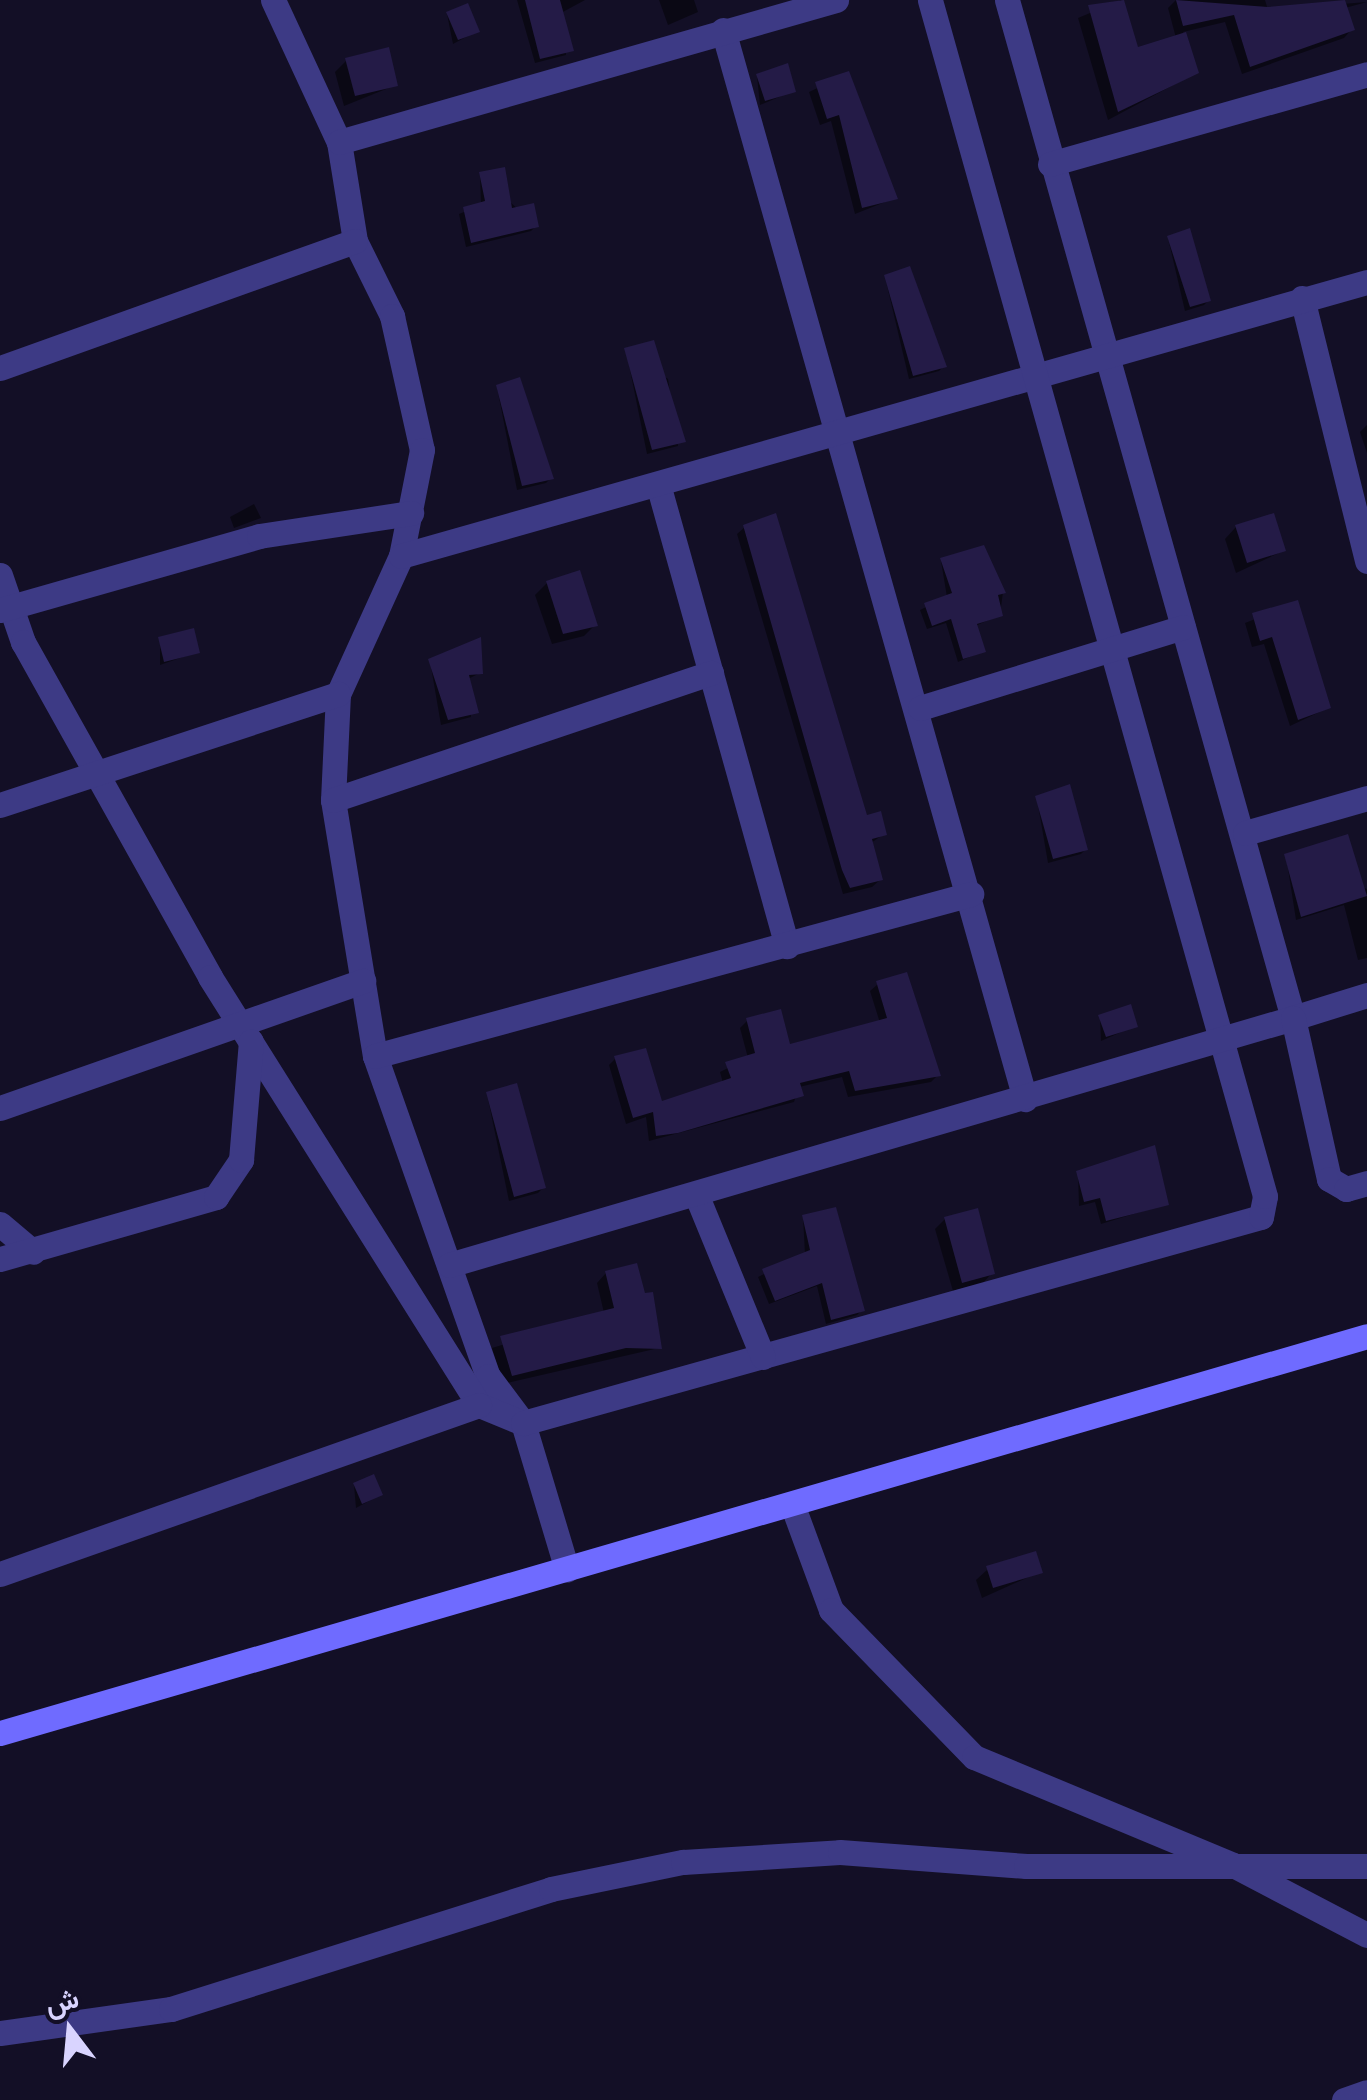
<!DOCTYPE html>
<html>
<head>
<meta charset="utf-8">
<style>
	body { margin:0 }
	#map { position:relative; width:1367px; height:2100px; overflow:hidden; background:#130f26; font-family:"Asap Condensed",Vazirmatn,sans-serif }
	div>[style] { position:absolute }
	.shadow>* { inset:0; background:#0007 }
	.building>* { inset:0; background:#241b47 }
	.minor>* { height:25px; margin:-12.5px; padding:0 12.5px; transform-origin:12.5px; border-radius:12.5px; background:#3d3a85 }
	.secondary>* { height:25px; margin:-12.5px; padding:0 12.5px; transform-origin:12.5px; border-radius:12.5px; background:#6f6bff }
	span { translate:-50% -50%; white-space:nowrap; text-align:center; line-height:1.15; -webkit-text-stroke:10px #130f26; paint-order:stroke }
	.north { position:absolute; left:20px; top:1980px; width:100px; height:100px; -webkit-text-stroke:8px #130f26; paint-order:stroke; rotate:344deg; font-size:28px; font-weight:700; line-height:40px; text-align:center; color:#d9d4ff }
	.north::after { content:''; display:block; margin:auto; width:35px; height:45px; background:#d9d4ff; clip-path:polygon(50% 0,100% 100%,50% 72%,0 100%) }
</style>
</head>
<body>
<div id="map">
	<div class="shadow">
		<div style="clip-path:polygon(517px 0,585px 0,561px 13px,566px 55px,535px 63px)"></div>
		<div style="clip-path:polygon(659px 0,694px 0,698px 12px,668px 25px)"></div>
		<div style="clip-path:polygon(1121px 0,1137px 50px,1176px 38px,1168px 8px,1176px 0,1265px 0,1268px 10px,1367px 2px,1345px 8px,1352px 29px,1344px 38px,1242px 74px,1225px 22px,1183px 32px,1196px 73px,1108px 120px,1078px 18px)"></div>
		<div style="clip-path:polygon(447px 14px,477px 31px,453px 44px)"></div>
		<div style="clip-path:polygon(347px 60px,396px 85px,344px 106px,335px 72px)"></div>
		<div style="clip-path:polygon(847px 74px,895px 198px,855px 214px,831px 121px,820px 125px,809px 92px)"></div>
		<div style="clip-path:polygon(757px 76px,793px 91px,760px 105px)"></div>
		<div style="clip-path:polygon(480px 174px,536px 226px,531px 231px,466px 247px,459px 214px,481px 205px)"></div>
		<div style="clip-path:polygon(1168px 238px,1209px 300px,1204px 305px,1185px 311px)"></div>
		<div style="clip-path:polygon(885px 277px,944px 366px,939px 371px,909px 379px)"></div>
		<div style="clip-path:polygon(626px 350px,668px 379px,678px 446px,647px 454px)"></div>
		<div style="clip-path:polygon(497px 387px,551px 478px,546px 483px,517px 490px)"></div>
		<div style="clip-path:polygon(1367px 425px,1367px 453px,1360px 432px)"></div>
		<div style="clip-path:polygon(254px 504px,261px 518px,234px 528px,230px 517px)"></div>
		<div style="clip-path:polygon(745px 527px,865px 818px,884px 834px,871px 843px,880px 880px,872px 887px,843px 894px,737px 534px)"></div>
		<div style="clip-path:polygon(1236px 527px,1283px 551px,1236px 573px,1225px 539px)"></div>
		<div style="clip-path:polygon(941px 561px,1003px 592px,1000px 615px,975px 626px,983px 651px,958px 662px,946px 623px,927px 629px,920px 610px,947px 597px)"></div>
		<div style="clip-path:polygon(547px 583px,595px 625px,584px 636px,552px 644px,535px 595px)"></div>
		<div style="clip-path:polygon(1296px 603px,1328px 708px,1290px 726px,1264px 644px,1252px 647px,1245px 623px)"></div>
		<div style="clip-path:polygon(160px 639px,197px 652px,160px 665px)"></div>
		<div style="clip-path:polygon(430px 661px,480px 673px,468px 679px,471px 717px,441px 725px)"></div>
		<div style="clip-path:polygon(1037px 799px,1086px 849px,1081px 854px,1048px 863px)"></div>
		<div style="clip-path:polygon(1286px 856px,1367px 889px,1367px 958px,1358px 960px,1344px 905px,1296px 920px)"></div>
		<div style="clip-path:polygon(878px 984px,938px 1075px,931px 1082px,848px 1097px,842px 1077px,799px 1087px,794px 1102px,649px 1141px,646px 1117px,626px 1124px,609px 1065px,616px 1058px,661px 1104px,723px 1083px,720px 1072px,748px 1058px,740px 1028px,747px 1021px,788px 1047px,880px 1023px,870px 991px)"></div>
		<div style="clip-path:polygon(1100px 1017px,1135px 1026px,1101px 1041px)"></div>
		<div style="clip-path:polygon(487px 1094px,543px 1188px,538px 1193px,509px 1201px)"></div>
		<div style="clip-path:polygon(1078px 1173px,1166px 1204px,1101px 1224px,1095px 1202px,1079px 1206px)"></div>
		<div style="clip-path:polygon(803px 1217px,862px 1310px,857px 1315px,826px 1324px,817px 1286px,769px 1304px,758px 1277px,805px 1254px)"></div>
		<div style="clip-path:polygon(945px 1219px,992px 1273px,983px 1283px,953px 1291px,935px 1229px)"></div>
		<div style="clip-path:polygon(606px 1273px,659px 1348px,503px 1384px,492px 1348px,604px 1313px,597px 1283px)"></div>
		<div style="clip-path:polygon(354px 1485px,380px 1495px,356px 1508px)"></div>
		<div style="clip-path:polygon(988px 1569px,1040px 1572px,982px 1598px,976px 1580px)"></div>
	</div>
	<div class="building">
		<div style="clip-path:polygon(525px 0,560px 0,574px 51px,540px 59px)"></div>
		<div style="clip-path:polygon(1124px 0,1138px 47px,1186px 32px,1199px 73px,1118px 112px,1088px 5px)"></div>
		<div style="clip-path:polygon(1176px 0,1268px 7px,1345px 0,1355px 30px,1250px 67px,1234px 15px,1183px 26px)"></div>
		<div style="clip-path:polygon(468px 3px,480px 32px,458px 40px,446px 12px)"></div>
		<div style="clip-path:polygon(389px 47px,398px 86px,355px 96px,345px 58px)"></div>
		<div style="clip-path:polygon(788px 63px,796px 92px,765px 101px,756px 74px)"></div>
		<div style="clip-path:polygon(849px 71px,898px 199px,862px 208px,839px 115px,827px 119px,815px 82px)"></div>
		<div style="clip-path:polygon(505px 167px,512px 208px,534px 203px,539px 227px,471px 243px,463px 207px,485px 201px,479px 172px)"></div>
		<div style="clip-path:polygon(1190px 228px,1211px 301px,1190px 307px,1167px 236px)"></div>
		<div style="clip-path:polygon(910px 266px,947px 367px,913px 376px,884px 275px)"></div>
		<div style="clip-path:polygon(654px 340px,686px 442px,652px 450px,624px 348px)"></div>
		<div style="clip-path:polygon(520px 377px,554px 479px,522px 486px,496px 385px)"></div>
		<div style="clip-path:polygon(776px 513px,867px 815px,881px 811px,887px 835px,872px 839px,883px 880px,850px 888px,842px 870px,743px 525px)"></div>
		<div style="clip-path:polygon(1274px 513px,1286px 551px,1247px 563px,1235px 525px)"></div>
		<div style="clip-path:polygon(984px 545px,1006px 593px,998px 595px,1003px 616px,977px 624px,986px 652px,963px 659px,951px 619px,932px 626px,924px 603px,952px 593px,940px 558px)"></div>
		<div style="clip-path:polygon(580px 570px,598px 626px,563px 634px,546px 581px)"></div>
		<div style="clip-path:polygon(1298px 600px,1331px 708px,1298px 720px,1272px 637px,1260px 641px,1252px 613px)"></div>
		<div style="clip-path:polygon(194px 628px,200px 653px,164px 662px,158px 637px)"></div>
		<div style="clip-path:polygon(481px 637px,483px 674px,469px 675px,479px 713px,448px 720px,428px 659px)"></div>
		<div style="clip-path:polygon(1070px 784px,1088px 850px,1053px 859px,1035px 796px)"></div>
		<div style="clip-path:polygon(1348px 834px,1367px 896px,1301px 917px,1284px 854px)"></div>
		<div style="clip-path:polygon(907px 972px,941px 1076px,855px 1091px,849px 1071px,800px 1083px,804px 1096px,678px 1133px,656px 1136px,653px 1112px,633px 1118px,614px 1056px,646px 1048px,662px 1101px,731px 1078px,725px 1062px,755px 1053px,746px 1018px,781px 1009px,790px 1044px,887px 1018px,876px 981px)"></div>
		<div style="clip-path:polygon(1131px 1004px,1138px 1027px,1106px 1037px,1098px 1015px)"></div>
		<div style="clip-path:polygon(517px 1083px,546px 1188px,514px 1197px,486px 1092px)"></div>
		<div style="clip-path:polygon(1155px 1145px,1169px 1205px,1106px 1221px,1100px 1198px,1084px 1202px,1076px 1171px)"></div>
		<div style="clip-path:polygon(836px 1207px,865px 1311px,831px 1320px,822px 1283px,775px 1301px,762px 1269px,810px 1250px,802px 1215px)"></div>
		<div style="clip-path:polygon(978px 1208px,995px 1274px,962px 1283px,944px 1217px)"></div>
		<div style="clip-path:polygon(637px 1263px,645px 1293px,653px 1292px,662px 1349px,626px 1348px,512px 1376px,500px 1336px,614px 1308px,605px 1271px)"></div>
		<div style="clip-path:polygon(374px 1474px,383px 1495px,362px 1504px,353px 1483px)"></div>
		<div style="clip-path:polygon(1036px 1551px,1043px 1573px,993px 1588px,986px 1566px)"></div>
	</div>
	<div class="minor">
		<div style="left:273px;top:0;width:157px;rotate:65.1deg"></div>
		<div style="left:339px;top:142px;width:100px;rotate:80.8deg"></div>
		<div style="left:355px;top:241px;width:84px;rotate:63.7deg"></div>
		<div style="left:392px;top:316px;width:137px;rotate:77.4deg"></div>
		<div style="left:422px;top:450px;width:108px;rotate:101.2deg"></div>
		<div style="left:401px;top:556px;width:152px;rotate:114.5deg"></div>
		<div style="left:338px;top:694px;width:106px;rotate:92.7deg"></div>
		<div style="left:333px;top:800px;width:259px;rotate:80.7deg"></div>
		<div style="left:375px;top:1056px;width:339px;rotate:70.6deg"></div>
		<div style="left:488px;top:1376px;width:59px;rotate:53.3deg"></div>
		<div style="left:523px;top:1423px;width:153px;rotate:73.3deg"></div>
		<div style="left:1007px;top:0;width:1057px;rotate:74.31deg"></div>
		<div style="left:1293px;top:1018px;width:77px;rotate:-17.3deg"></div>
		<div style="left:723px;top:30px;width:1111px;rotate:74.22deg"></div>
		<div style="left:339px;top:142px;width:517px;rotate:-15.95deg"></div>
		<div style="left:1050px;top:164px;width:330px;rotate:-15.8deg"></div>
		<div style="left:1302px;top:298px;width:271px;rotate:76.1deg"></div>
		<div style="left:0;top:368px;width:377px;rotate:-19.7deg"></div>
		<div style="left:658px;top:484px;width:480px;rotate:74.4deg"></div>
		<div style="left:401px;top:556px;width:1004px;rotate:-15.84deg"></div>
		<div style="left:0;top:575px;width:71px;rotate:71.1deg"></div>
		<div style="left:23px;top:642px;width:384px;rotate:60.8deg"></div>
		<div style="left:210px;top:977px;width:506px;rotate:57.85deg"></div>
		<div style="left:479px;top:1405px;width:48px;rotate:22.2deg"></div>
		<div style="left:523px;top:1423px;width:766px;rotate:-15.6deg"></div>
		<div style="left:1261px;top:1217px;width:21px;rotate:-79deg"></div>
		<div style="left:1265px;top:1196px;width:1242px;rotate:-105.65deg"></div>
		<div style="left:0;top:610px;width:269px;rotate:-15.9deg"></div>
		<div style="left:259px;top:536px;width:154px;rotate:-8.6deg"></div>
		<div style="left:920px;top:708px;width:275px;rotate:-17.1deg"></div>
		<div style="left:333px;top:800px;width:399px;rotate:-18.6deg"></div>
		<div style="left:0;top:805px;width:356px;rotate:-18.2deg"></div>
		<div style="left:1245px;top:833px;width:127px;rotate:-16deg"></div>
		<div style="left:375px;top:1056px;width:618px;rotate:-15.21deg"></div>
		<div style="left:0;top:1108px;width:385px;rotate:-19.3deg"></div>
		<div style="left:696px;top:1194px;width:176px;rotate:67.7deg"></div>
		<div style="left:0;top:1224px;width:43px;rotate:40.3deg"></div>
		<div style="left:0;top:1259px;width:225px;rotate:-16deg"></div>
		<div style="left:216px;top:1197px;width:45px;rotate:-56deg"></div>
		<div style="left:241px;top:1160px;width:119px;rotate:-85.2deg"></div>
		<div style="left:449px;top:1265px;width:879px;rotate:-16.31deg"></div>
		<div style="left:1293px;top:1018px;width:165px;rotate:77.4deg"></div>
		<div style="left:1329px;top:1179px;width:20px;rotate:30deg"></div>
		<div style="left:1346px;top:1189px;width:22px;rotate:-16deg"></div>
		<div style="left:792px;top:1504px;width:113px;rotate:69.8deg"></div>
		<div style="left:831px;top:1610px;width:205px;rotate:45.8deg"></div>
		<div style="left:974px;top:1757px;width:281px;rotate:22.6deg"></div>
		<div style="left:1233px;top:1865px;width:151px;rotate:27.6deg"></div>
		<div style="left:0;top:1574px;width:508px;rotate:-19.43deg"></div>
		<div style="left:0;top:2033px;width:173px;rotate:-8deg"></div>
		<div style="left:171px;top:2009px;width:398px;rotate:-17.5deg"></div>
		<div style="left:551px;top:1889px;width:135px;rotate:-11.6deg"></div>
		<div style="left:683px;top:1862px;width:157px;rotate:-3.6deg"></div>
		<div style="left:840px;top:1852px;width:187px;rotate:4.3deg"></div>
		<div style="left:1026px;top:1866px;width:341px"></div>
		<div style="left:1344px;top:2100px;width:24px;rotate:-19deg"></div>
	</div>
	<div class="secondary">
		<div style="left:0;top:1733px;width:1423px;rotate:-16.19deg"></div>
	</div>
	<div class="north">ش</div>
</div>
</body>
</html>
